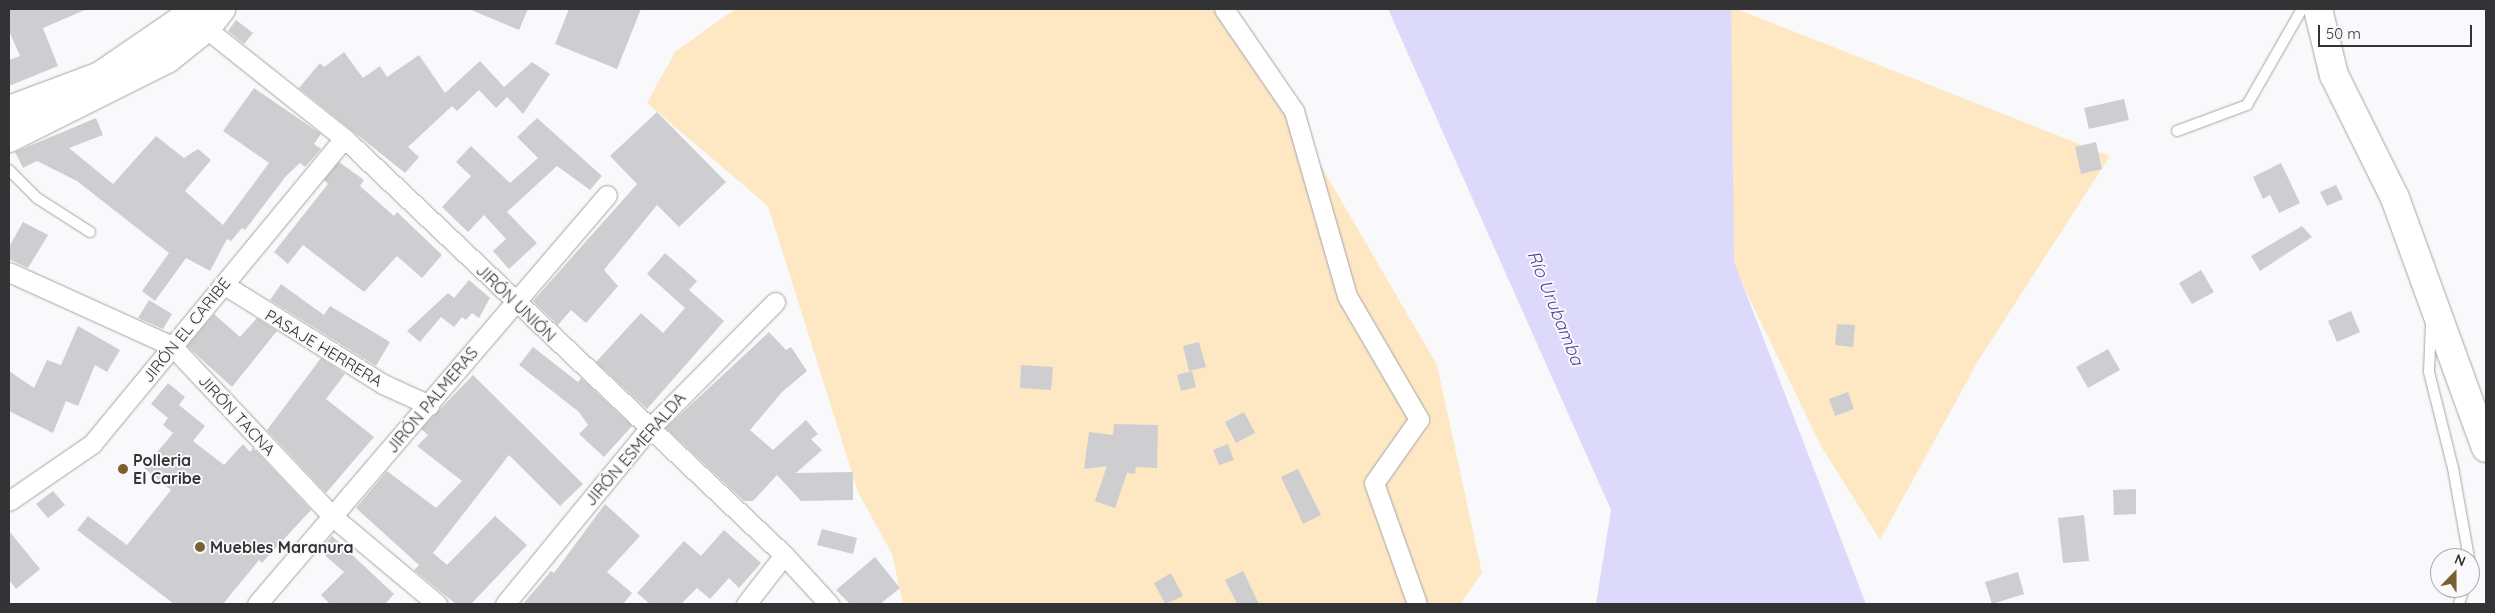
<!DOCTYPE html>
<html>
<head>
<meta charset="utf-8">
<style>
	body { margin:0 }
	#map { position:relative; width:2495px; height:613px; overflow:hidden; background:#f9f9fc; font-family:Quicksand,sans-serif }
	div>[style] { position:absolute }
	.green>* { inset:0; background:#fee8c4 }
	.water>* { inset:0; background:#ddd9fb }
	.building>* { inset:0; background:#ceced1 }
	.roads { filter:drop-shadow(0 0 1px #a4a4a7) drop-shadow(0 0 1px #a4a4a7) }
	.service>* { height:10px; margin:-5px; padding:0 5px; transform-origin:5px; border-radius:5px; background:#fff }
	.minor>* { height:19px; margin:-9.5px; padding:0 9.5px; transform-origin:9.5px; border-radius:9.5px; background:#fff }
	.primary>* { height:28px; margin:-14px; padding:0 14px; transform-origin:14px; border-radius:14px; background:#fff }
	.trunk>* { height:28px; margin:-14px; padding:0 14px; transform-origin:14px; border-radius:14px; background:#fff }
	.dots>* { width:14px; height:14px; translate:-50% -50%; box-sizing:border-box; border:2px solid #f9f9fc; border-radius:50% }
	span { translate:-50% -50%; white-space:nowrap; text-align:center; line-height:1.15; -webkit-text-stroke:4px #f9f9fc; paint-order:stroke }
	.street-label { font-size:16px; color:#333234 }
	.poi-label { font-size:16px; color:#333234; font-weight:700 }
	.left { translate:0 -50%; text-align:left }
	.water-label { font-size:18px; color:#57409e; font-style:italic }
	.frame { position:absolute; inset:0; border:10px solid #333234; pointer-events:none }
	.north { position:absolute; left:2430px; top:548px; width:50px; height:50px; box-sizing:border-box; background:#f9f9fc; border:1px solid #aaa9ac; border-radius:50%; rotate:22deg; font-size:14px; font-weight:700; line-height:20px; text-align:center; color:#333234 }
	.north::after { content:''; display:block; margin:auto; width:18px; height:22px; background:#7a5f31; clip-path:polygon(50% 0,100% 100%,50% 72%,0 100%) }
	.scale { position:absolute; left:2318px; top:25px; width:154px; height:22px; box-sizing:border-box; border:2px solid #333234; border-top:0; padding-left:6px; font-size:15px; line-height:18px; white-space:nowrap; color:#333234; -webkit-text-stroke:4px #f9f9fc; paint-order:stroke }
</style>
</head>
<body>
<div id="map">
	<div class="green">
		<div style="clip-path:polygon(735px 9px,1215px 9px,1264px 68px,1437px 365px,1482px 573px,1460px 604px,903px 604px,892px 554px,858px 492px,768px 206px,647px 103px,675px 52px)"></div>
		<div style="clip-path:polygon(1625px 9px,1737px 9px,2110px 156px,1978px 361px,1880px 540px,1821px 446px,1753px 306px,1672px 130px)"></div>
	</div>
	<div class="water">
		<div style="clip-path:polygon(1388px 9px,1731px 9px,1734px 262px,1866px 604px,1596px 604px,1611px 510px)"></div>
	</div>
	<div class="building">
		<div style="clip-path:polygon(9px 9px,87px 9px,43px 28px,58px 66px,9px 86px,9px 60px,20px 56px,9px 31px)"></div>
		<div style="clip-path:polygon(469px 9px,528px 9px,519px 30px)"></div>
		<div style="clip-path:polygon(569px 9px,641px 9px,617px 69px,555px 44px)"></div>
		<div style="clip-path:polygon(236px 20px,253px 33px,244px 44px,228px 31px)"></div>
		<div style="clip-path:polygon(344px 52px,363px 78px,380px 66px,387px 77px,419px 55px,445px 93px,480px 61px,504px 87px,532px 62px,550px 74px,523px 114px,507px 97px,496px 108px,479px 90px,457px 111px,452px 106px,408px 147px,419px 157px,405px 173px,299px 88px,320px 63px,324px 67px)"></div>
		<div style="clip-path:polygon(254px 88px,321px 134px,314px 144px,321px 149px,305px 167px,300px 163px,286px 176px,245px 230px,242px 228px,231px 241px,227px 239px,210px 271px,186px 258px,155px 301px,142px 291px,169px 253px,77px 181px,37px 161px,23px 168px,15px 152px,96px 118px,103px 135px,69px 148px,113px 184px,156px 136px,184px 158px,198px 149px,211px 160px,185px 191px,223px 225px,269px 163px,223px 131px)"></div>
		<div style="clip-path:polygon(2124px 99px,2129px 120px,2089px 129px,2084px 108px)"></div>
		<div style="clip-path:polygon(657px 112px,726px 182px,679px 227px,657px 205px,604px 270px,618px 286px,586px 323px,571px 310px,558px 325px,533px 301px,637px 184px,610px 156px)"></div>
		<div style="clip-path:polygon(537px 118px,602px 176px,590px 190px,557px 166px,507px 212px,537px 243px,509px 269px,493px 251px,506px 239px,484px 215px,468px 232px,442px 207px,471px 176px,456px 162px,471px 146px,510px 183px,538px 158px,517px 137px)"></div>
		<div style="clip-path:polygon(2096px 142px,2102px 169px,2081px 174px,2075px 147px)"></div>
		<div style="clip-path:polygon(339px 162px,364px 180px,360px 186px,394px 216px,397px 212px,442px 255px,422px 278px,397px 256px,364px 292px,303px 245px,288px 264px,274px 252px,328px 184px,324px 180px)"></div>
		<div style="clip-path:polygon(2281px 163px,2300px 203px,2279px 213px,2270px 195px,2263px 199px,2253px 177px)"></div>
		<div style="clip-path:polygon(2336px 185px,2343px 199px,2327px 206px,2320px 192px)"></div>
		<div style="clip-path:polygon(23px 222px,48px 235px,28px 268px,9px 259px,9px 247px)"></div>
		<div style="clip-path:polygon(2302px 226px,2312px 237px,2260px 271px,2251px 256px)"></div>
		<div style="clip-path:polygon(665px 253px,697px 281px,689px 290px,724px 321px,647px 409px,596px 362px,641px 313px,663px 333px,685px 308px,647px 274px)"></div>
		<div style="clip-path:polygon(2201px 270px,2214px 292px,2192px 304px,2179px 283px)"></div>
		<div style="clip-path:polygon(469px 280px,490px 298px,479px 318px,472px 313px,466px 320px,462px 317px,454px 327px,441px 317px,420px 342px,407px 331px,448px 293px,454px 298px)"></div>
		<div style="clip-path:polygon(281px 284px,324px 315px,330px 306px,390px 342px,376px 366px,270px 300px)"></div>
		<div style="clip-path:polygon(149px 300px,172px 314px,163px 329px,138px 318px)"></div>
		<div style="clip-path:polygon(2351px 311px,2360px 332px,2337px 342px,2328px 321px)"></div>
		<div style="clip-path:polygon(214px 314px,240px 337px,257px 318px,277px 331px,232px 387px,187px 346px)"></div>
		<div style="clip-path:polygon(1837px 324px,1855px 325px,1853px 347px,1835px 345px)"></div>
		<div style="clip-path:polygon(78px 326px,120px 350px,107px 372px,95px 365px,78px 406px,66px 401px,53px 433px,9px 411px,9px 371px,34px 388px,47px 360px,61px 365px)"></div>
		<div style="clip-path:polygon(769px 332px,786px 350px,791px 347px,807px 371px,782px 392px,750px 430px,773px 450px,806px 420px,818px 434px,811px 439px,822px 450px,796px 473px,853px 472px,853px 500px,801px 501px,777px 475px,753px 501px,744px 501px,666px 428px)"></div>
		<div style="clip-path:polygon(1199px 342px,1206px 367px,1189px 371px,1183px 346px)"></div>
		<div style="clip-path:polygon(533px 347px,578px 382px,581px 378px,632px 426px,604px 457px,579px 434px,588px 425px,579px 412px,519px 365px)"></div>
		<div style="clip-path:polygon(2108px 349px,2120px 370px,2088px 388px,2076px 367px)"></div>
		<div style="clip-path:polygon(321px 358px,345px 374px,326px 399px,374px 437px,326px 493px,267px 430px)"></div>
		<div style="clip-path:polygon(1021px 365px,1053px 367px,1051px 390px,1020px 388px)"></div>
		<div style="clip-path:polygon(1192px 371px,1196px 387px,1181px 391px,1177px 375px)"></div>
		<div style="clip-path:polygon(473px 375px,583px 484px,560px 506px,509px 455px,433px 553px,447px 565px,495px 516px,527px 545px,471px 604px,456px 604px,414px 570px,419px 565px,356px 508px,387px 471px,436px 508px,462px 481px,417px 446px,428px 435px,421px 429px)"></div>
		<div style="clip-path:polygon(168px 383px,185px 397px,179px 405px,205px 426px,193px 441px,224px 465px,243px 444px,250px 452px,253px 448px,311px 510px,262px 563px,259px 560px,223px 604px,174px 604px,77px 530px,88px 516px,127px 545px,171px 490px,144px 468px,173px 433px,163px 425px,168px 418px,151px 404px)"></div>
		<div style="clip-path:polygon(1848px 392px,1854px 409px,1835px 416px,1829px 399px)"></div>
		<div style="clip-path:polygon(1244px 412px,1255px 433px,1236px 443px,1225px 422px)"></div>
		<div style="clip-path:polygon(1114px 424px,1158px 425px,1157px 468px,1136px 467px,1135px 474px,1127px 473px,1115px 508px,1095px 501px,1107px 466px,1084px 469px,1089px 432px,1113px 435px)"></div>
		<div style="clip-path:polygon(1228px 444px,1234px 460px,1219px 465px,1213px 450px)"></div>
		<div style="clip-path:polygon(1298px 469px,1321px 515px,1303px 524px,1281px 477px)"></div>
		<div style="clip-path:polygon(2136px 489px,2136px 514px,2114px 515px,2113px 490px)"></div>
		<div style="clip-path:polygon(53px 491px,65px 505px,48px 518px,36px 504px)"></div>
		<div style="clip-path:polygon(605px 504px,640px 536px,607px 572px,632px 593px,623px 604px,523px 604px,551px 571px,554px 573px)"></div>
		<div style="clip-path:polygon(2084px 515px,2089px 561px,2063px 563px,2058px 518px)"></div>
		<div style="clip-path:polygon(822px 529px,857px 538px,853px 554px,817px 545px)"></div>
		<div style="clip-path:polygon(724px 530px,761px 563px,739px 588px,729px 578px,710px 599px,697px 588px,681px 604px,650px 604px,637px 593px,684px 541px,701px 556px)"></div>
		<div style="clip-path:polygon(9px 531px,40px 569px,16px 589px,9px 580px)"></div>
		<div style="clip-path:polygon(332px 536px,394px 594px,385px 604px,330px 604px,321px 595px,344px 572px,320px 551px)"></div>
		<div style="clip-path:polygon(875px 557px,900px 588px,880px 604px,850px 604px,836px 590px)"></div>
		<div style="clip-path:polygon(1243px 571px,1259px 604px,1237px 604px,1225px 580px)"></div>
		<div style="clip-path:polygon(2018px 572px,2024px 594px,1992px 604px,1985px 582px)"></div>
		<div style="clip-path:polygon(1171px 573px,1183px 596px,1165px 604px,1154px 583px)"></div>
	</div>
	<div class="roads">
		<div class="service">
			<div style="left:2177px;top:131px;width:75px;rotate:-20.4deg"></div>
			<div style="left:2247px;top:105px;width:111px;rotate:-60.2deg"></div>
			<div style="left:9px;top:170px;width:40px;rotate:45deg"></div>
			<div style="left:37px;top:198px;width:63px;rotate:32.7deg"></div>
			<div style="left:2431px;top:324px;width:48px;rotate:92.4deg"></div>
			<div style="left:2429px;top:372px;width:99px;rotate:76deg"></div>
			<div style="left:2453px;top:468px;width:91px;rotate:79.9deg"></div>
			<div style="left:2459px;top:604px;width:17px;rotate:-73deg"></div>
		</div>
		<div class="minor">
			<div style="left:1224px;top:9px;width:124px;rotate:55.5deg"></div>
			<div style="left:1294px;top:111px;width:192px;rotate:74deg"></div>
			<div style="left:1347px;top:296px;width:143px;rotate:59.7deg"></div>
			<div style="left:1419px;top:419px;width:78px;rotate:125.1deg"></div>
			<div style="left:1374px;top:483px;width:128px;rotate:70.4deg"></div>
			<div style="left:198px;top:22px;width:186px;rotate:38.5deg"></div>
			<div style="left:344px;top:138px;width:606px;rotate:43.46deg"></div>
			<div style="left:784px;top:555px;width:67px;rotate:47.4deg"></div>
			<div style="left:9px;top:272px;width:179px;rotate:24.4deg"></div>
			<div style="left:172px;top:346px;width:235px;rotate:46.7deg"></div>
			<div style="left:333px;top:517px;width:136px;rotate:39.9deg"></div>
			<div style="left:223px;top:284px;width:189px;rotate:32deg"></div>
			<div style="left:383px;top:384px;width:51px;rotate:24.5deg"></div>
			<div style="left:9px;top:501px;width:101px;rotate:-34.5deg"></div>
			<div style="left:92px;top:444px;width:396px;rotate:-50.5deg"></div>
			<div style="left:257px;top:604px;width:538px;rotate:-49.44deg"></div>
			<div style="left:505px;top:604px;width:227px;rotate:-50.6deg"></div>
			<div style="left:649px;top:429px;width:179px;rotate:-45.2deg"></div>
			<div style="left:746px;top:604px;width:62px;rotate:-52.2deg"></div>
		</div>
		<div class="primary">
			<div style="left:2318px;top:9px;width:68px;rotate:76.4deg"></div>
			<div style="left:2334px;top:75px;width:137px;rotate:63.6deg"></div>
			<div style="left:2395px;top:198px;width:266px;rotate:70deg"></div>
		</div>
		<div class="trunk">
			<div style="left:9px;top:110px;width:97px;rotate:-20.5deg"></div>
			<div style="left:100px;top:76px;width:119px;rotate:-34.4deg"></div>
			<div style="left:9px;top:138px;width:177px;rotate:-26.6deg"></div>
			<div style="left:167px;top:59px;width:51px;rotate:-38.7deg"></div>
			<div style="left:207px;top:27px;width:23px;rotate:-52deg"></div>
		</div>
	</div>
	<div class="dots">
		<div style="left:123px;top:469px;background:#7a5f31"></div>
		<div style="left:200px;top:547px;background:#7a5f31"></div>
	</div>
	<div class="street-label">
		<span style="left:516px;top:303px;rotate:44deg">JIRÓN UNIÓN</span>
		<span style="left:186px;top:330px;rotate:-51deg">JIRÓN EL CARIBE</span>
		<span style="left:324px;top:348px;rotate:31deg">PASAJE HERRERA</span>
		<span style="left:432px;top:400px;rotate:-50deg">JIRÓN PALMERAS</span>
		<span style="left:237px;top:415px;rotate:47deg">JIRÓN TACNA</span>
		<span style="left:635px;top:449px;rotate:-49deg">JIRÓN ESMERALDA</span>
	</div>
	<div class="poi-label">
		<span class="left" style="left:133px;top:469px">Polleria<br>El Caribe</span>
		<span class="left" style="left:210px;top:547px">Muebles Maranura</span>
	</div>
	<div class="water-label">
		<span style="left:1555px;top:308px;rotate:68deg">Río Urubamba</span>
	</div>
	<div class="frame"></div>
	<div class="north">N</div>
	<div class="scale">50 m</div>
</div>
</body>
</html>
